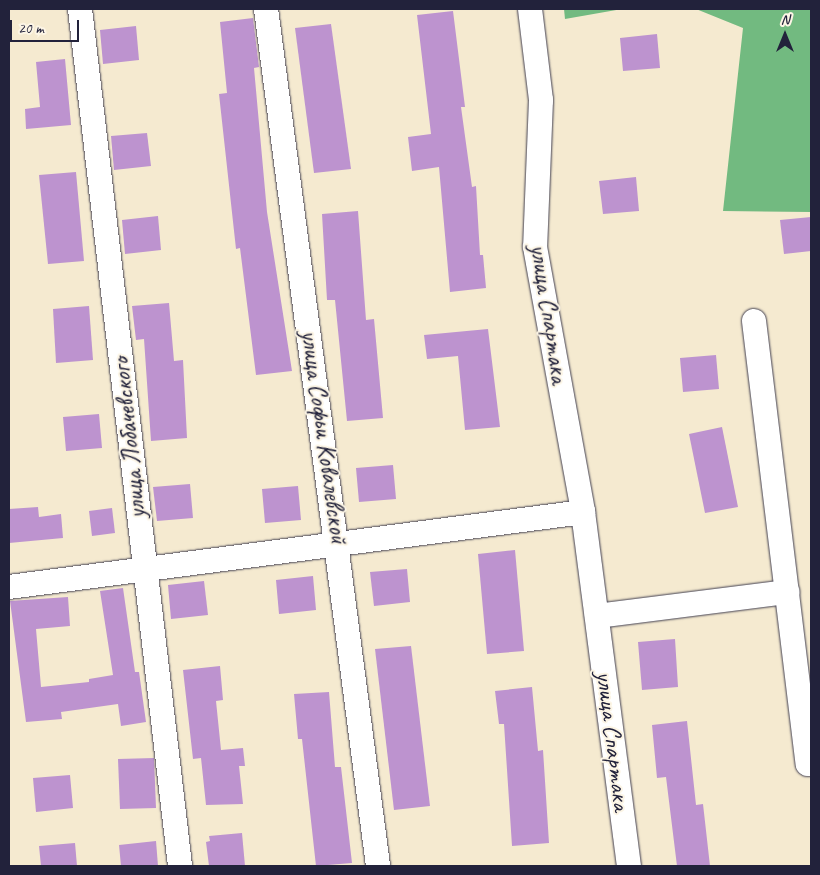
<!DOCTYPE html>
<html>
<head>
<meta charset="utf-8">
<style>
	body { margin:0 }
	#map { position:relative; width:820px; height:875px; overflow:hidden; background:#f5ead0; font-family:Caveat,sans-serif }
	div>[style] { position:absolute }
	.forest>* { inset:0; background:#72ba80 }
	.building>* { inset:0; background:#bd93cf }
	.roads { filter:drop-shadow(0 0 1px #424051) drop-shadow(0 0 1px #424051) }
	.minor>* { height:24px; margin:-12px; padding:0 12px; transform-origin:12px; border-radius:12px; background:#fff }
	span { translate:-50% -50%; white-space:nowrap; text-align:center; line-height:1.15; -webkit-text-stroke:4px #fcf5e5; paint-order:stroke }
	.street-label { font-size:25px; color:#22223b }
	.frame { position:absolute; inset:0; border:10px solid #22223b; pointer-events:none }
	.north { position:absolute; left:760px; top:10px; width:50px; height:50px; -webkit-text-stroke:4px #fcf5e5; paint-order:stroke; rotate:0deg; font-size:14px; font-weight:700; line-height:20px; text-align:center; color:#22223b }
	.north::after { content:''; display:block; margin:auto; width:18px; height:22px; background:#22223b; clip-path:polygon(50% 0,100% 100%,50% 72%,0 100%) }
	.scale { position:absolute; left:10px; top:20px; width:69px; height:22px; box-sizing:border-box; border:2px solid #22223b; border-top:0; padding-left:6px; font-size:15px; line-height:18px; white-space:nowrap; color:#22223b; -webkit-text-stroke:4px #fcf5e5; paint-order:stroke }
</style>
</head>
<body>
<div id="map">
	<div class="forest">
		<div style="clip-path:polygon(564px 9px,622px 9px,565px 19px)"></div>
		<div style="clip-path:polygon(696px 9px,811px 9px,811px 212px,723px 211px,743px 28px)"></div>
	</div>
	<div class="building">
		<div style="clip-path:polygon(453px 11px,465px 107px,461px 107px,472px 187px,476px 186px,480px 255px,483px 255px,486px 288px,450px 292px,439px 167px,412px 171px,408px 137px,431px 134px,417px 15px)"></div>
		<div style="clip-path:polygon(253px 18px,259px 67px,254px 68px,267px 212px,292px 371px,256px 375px,240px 248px,236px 249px,219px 94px,227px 93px,220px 22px)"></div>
		<div style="clip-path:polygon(331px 24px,351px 169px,314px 173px,295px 28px)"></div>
		<div style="clip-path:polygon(136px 26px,139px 60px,103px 64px,100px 30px)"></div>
		<div style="clip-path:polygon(657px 34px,660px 68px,623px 71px,620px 38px)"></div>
		<div style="clip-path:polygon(65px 59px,71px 125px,26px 129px,25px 109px,40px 107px,36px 62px)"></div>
		<div style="clip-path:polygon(147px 133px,151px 166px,114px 170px,111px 136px)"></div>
		<div style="clip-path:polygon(76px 172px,84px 261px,48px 264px,39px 175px)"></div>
		<div style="clip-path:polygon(636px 177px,639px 211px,603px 214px,599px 181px)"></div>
		<div style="clip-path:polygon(358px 211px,366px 320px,374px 319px,383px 418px,347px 421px,335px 300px,327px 300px,322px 214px)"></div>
		<div style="clip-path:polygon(158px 216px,161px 250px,125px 254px,122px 220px)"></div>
		<div style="clip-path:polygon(811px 217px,811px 251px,784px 254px,780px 220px)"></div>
		<div style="clip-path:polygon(169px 303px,174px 361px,183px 360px,187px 438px,151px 441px,144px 339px,136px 340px,132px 306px)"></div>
		<div style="clip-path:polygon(89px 306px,93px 360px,56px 363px,53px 309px)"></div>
		<div style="clip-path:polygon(488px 329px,500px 427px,465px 430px,458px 356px,427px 359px,424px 335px)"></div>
		<div style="clip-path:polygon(716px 355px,719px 389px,683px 392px,680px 358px)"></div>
		<div style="clip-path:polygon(99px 414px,102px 448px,66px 451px,63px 417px)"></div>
		<div style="clip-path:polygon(722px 427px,738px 507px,705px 513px,689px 434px)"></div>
		<div style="clip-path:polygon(393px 465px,396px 499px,359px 502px,356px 468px)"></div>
		<div style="clip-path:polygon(190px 484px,193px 518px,157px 521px,153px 487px)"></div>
		<div style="clip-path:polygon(298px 486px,301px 520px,265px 523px,262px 489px)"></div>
		<div style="clip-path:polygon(38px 507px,39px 517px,61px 514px,63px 538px,9px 543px,9px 509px)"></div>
		<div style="clip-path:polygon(112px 508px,115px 533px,92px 536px,89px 511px)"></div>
		<div style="clip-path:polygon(515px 550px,524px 651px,487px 654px,478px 554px)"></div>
		<div style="clip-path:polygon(407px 569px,410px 602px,374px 606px,370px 572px)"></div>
		<div style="clip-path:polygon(313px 576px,316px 610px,279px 614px,276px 580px)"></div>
		<div style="clip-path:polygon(204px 581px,208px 615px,171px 619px,168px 585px)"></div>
		<div style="clip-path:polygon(123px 588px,135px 672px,139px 672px,146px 722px,121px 726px,118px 704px,61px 712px,62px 719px,26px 722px,10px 601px,68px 597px,70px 626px,36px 629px,41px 687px,89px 682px,89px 679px,113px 675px,100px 591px)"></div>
		<div style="clip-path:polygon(675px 639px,678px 687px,642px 690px,638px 642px)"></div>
		<div style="clip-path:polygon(411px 646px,430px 806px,394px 810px,375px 649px)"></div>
		<div style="clip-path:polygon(220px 666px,223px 700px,216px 701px,221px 750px,243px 748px,245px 766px,239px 766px,243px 804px,206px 805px,201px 758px,193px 759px,183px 670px)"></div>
		<div style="clip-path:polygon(532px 687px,538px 751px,543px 750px,549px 843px,512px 846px,504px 724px,499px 724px,495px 691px)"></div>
		<div style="clip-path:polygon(329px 692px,335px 767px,341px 767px,352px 863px,316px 866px,302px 739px,298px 739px,294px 694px)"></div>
		<div style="clip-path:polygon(687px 721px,696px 805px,703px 804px,710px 866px,677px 866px,666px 777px,657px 778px,652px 725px)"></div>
		<div style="clip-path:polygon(154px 758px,156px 808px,120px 809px,118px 759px)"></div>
		<div style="clip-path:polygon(70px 775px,73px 808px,36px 812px,33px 778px)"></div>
		<div style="clip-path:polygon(242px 833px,245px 866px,209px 866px,206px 842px,210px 841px,209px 836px)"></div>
		<div style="clip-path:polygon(156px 841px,158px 866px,121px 866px,119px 845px)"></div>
		<div style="clip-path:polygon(75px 843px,77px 866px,41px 866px,39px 846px)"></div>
	</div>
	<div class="roads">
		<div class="minor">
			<div style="left:80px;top:9px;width:863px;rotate:83.34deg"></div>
			<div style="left:266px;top:9px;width:864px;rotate:82.55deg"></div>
			<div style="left:530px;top:9px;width:92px;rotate:83.1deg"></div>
			<div style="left:541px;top:100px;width:147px;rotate:92.3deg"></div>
			<div style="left:535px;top:247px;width:269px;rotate:79.7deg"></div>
			<div style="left:583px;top:512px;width:357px;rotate:82.6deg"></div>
			<div style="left:754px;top:321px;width:446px;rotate:83.1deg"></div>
			<div style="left:808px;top:764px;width:3px"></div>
			<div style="left:9px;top:587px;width:579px;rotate:-7.44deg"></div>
			<div style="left:597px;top:616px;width:192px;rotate:-7.2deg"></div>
		</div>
	</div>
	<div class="street-label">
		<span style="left:549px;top:314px;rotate:81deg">улица Спартака</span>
		<span style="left:324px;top:437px;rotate:82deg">улица Софьи Ковалевской</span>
		<span style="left:129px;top:438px;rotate:-96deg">улица Лобачевского</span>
		<span style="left:613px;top:741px;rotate:83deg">улица Спартака</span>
	</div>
	<div class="frame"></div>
	<div class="north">N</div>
	<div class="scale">20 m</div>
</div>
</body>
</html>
